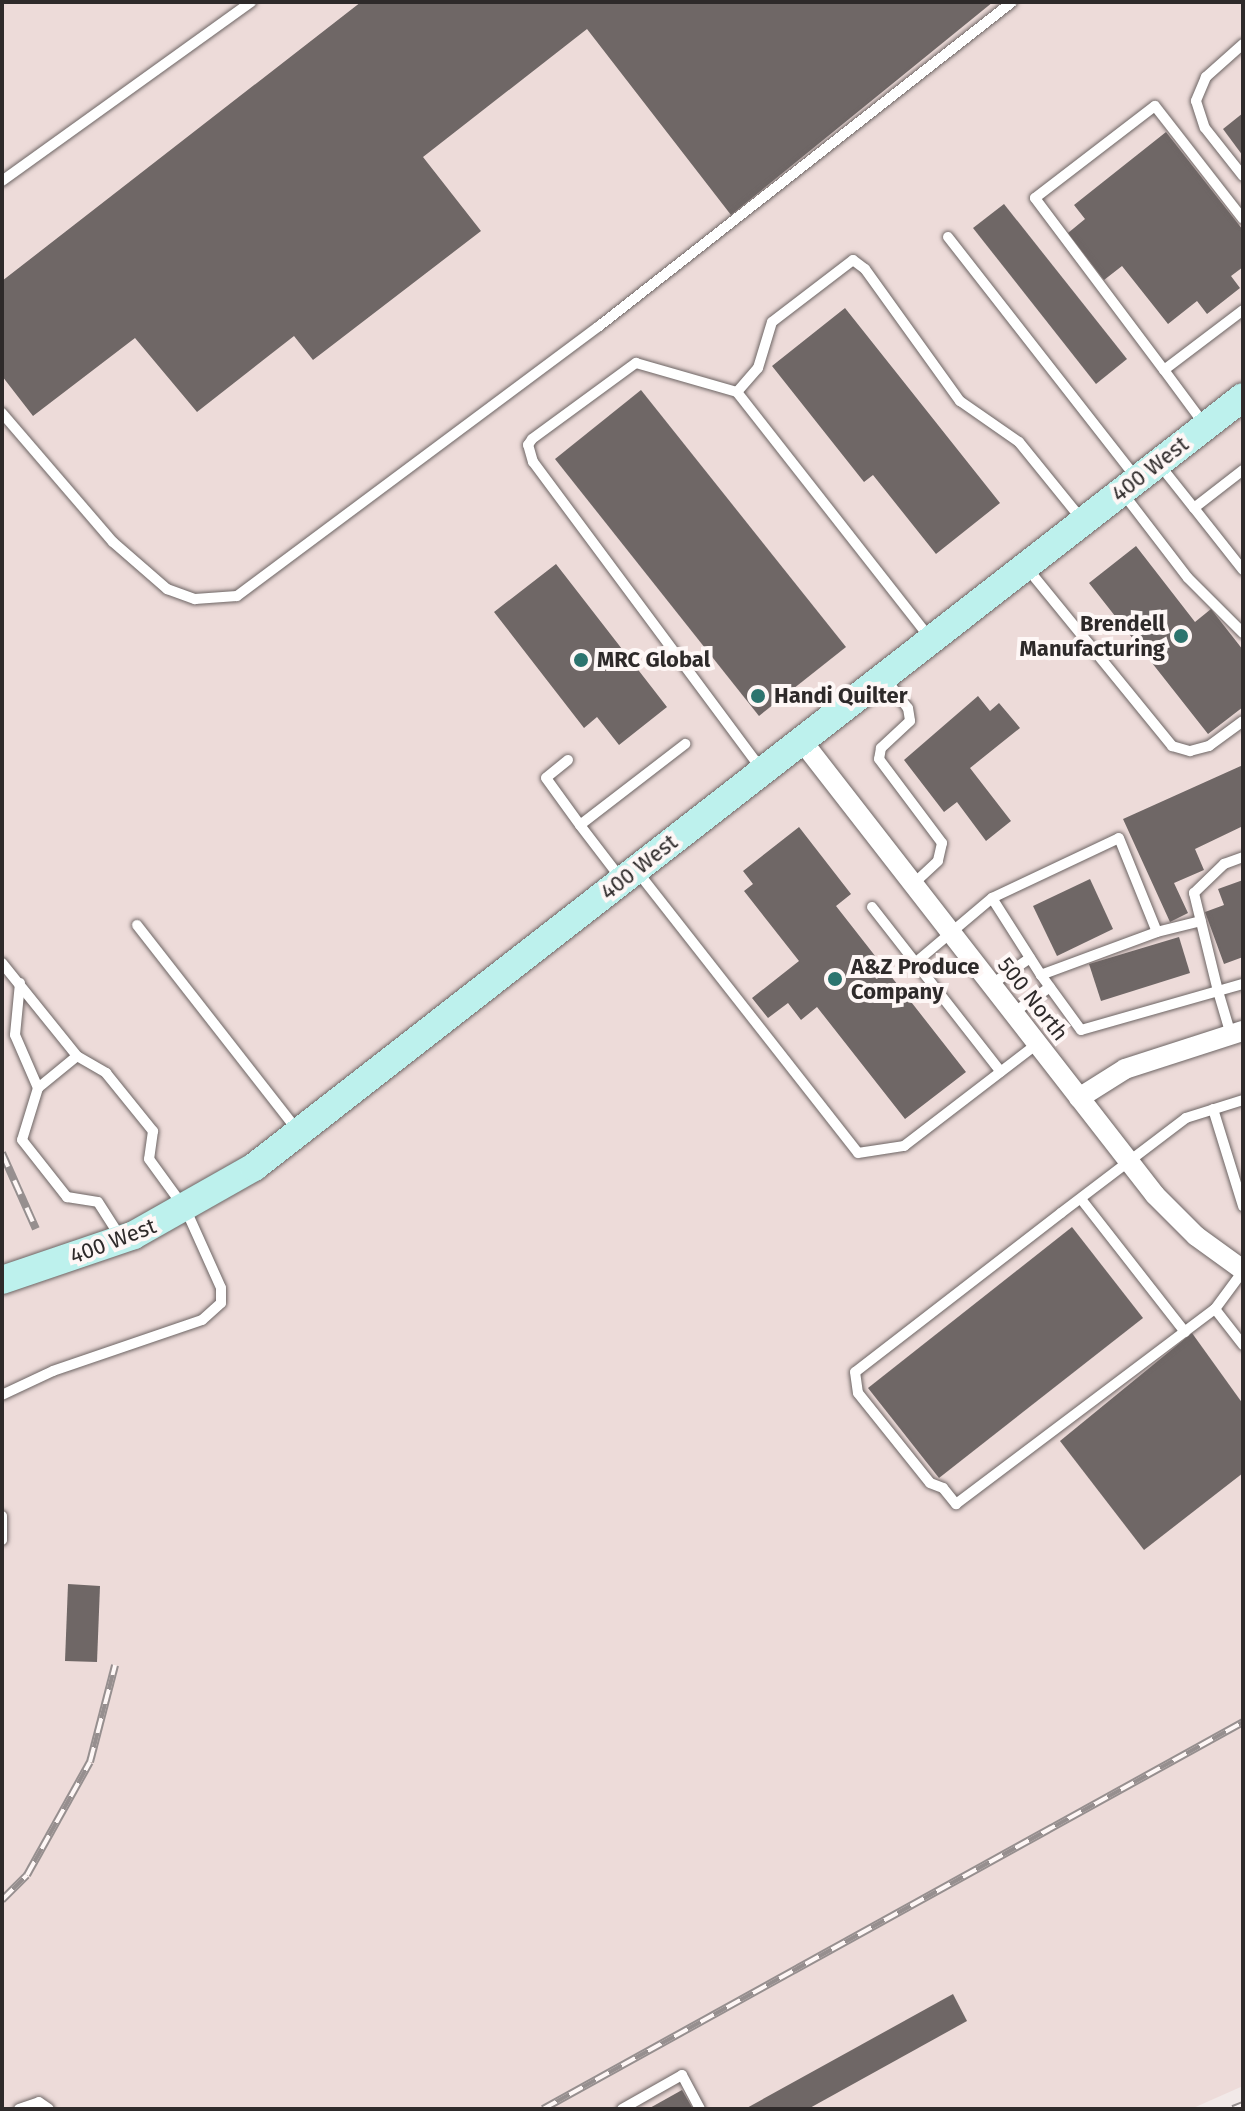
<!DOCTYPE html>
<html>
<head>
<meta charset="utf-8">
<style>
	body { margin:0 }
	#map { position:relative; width:1245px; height:2111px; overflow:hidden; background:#f2e9e8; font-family:"Fira Sans",sans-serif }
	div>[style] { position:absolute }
	.built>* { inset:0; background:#eddbd9 }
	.building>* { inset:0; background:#6f6766 }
	.roads { filter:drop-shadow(0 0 2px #6d6564) drop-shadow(0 0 2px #6d6564) }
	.lane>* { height:10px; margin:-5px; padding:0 5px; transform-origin:5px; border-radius:5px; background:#fff }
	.street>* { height:20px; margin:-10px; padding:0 10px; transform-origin:10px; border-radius:10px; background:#fff }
	.secondary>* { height:28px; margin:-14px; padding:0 14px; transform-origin:14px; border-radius:14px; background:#bdf1ed }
	.rail>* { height:8px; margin-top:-4px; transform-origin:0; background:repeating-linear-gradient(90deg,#fef7f6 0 15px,#968f8f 0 30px); box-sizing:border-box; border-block:2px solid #968f8f }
	.dots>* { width:22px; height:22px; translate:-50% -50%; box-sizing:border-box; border:4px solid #fef7f6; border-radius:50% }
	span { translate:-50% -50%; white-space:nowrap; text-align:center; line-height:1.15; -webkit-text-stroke:8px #fef7f6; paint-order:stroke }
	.street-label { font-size:22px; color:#2e2a2a }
	.poi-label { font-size:22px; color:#2e2a2a; font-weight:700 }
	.right { translate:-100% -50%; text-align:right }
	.left { translate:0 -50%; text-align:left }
	.frame { position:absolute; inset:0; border:4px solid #2e2a2a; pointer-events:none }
</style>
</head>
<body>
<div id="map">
	<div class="built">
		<div style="clip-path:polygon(2px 2px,1243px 2px,1243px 2086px,1191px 2109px,2px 2109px)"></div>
	</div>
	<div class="building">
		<div style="clip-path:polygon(361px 2px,993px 2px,731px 215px,587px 29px,423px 157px,481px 231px,313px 360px,294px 336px,197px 412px,135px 338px,33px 416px,2px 376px,2px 281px)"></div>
		<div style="clip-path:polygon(1243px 113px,1243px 156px,1223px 129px)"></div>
		<div style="clip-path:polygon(1166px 132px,1243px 230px,1243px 267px,1231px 276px,1240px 288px,1207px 314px,1197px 301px,1168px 324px,1122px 266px,1104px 280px,1068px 233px,1085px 219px,1074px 205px)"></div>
		<div style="clip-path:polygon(1004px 204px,1127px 359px,1096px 384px,973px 228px)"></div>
		<div style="clip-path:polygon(845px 308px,1000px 503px,936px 554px,873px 475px,864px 482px,772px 366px)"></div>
		<div style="clip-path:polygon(641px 390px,846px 647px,759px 716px,555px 459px)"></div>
		<div style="clip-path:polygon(1136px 546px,1195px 622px,1211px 609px,1243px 650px,1243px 707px,1208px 734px,1089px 583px)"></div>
		<div style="clip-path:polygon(556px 564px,667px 707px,619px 745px,597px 717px,584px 728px,494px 612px)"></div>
		<div style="clip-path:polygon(978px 696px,990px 711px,999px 703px,1020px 728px,970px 768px,1011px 821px,986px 841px,957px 802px,944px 812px,904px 760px)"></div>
		<div style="clip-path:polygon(1243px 765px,1243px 826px,1195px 849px,1204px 870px,1174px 883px,1188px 913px,1170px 922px,1123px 819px)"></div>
		<div style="clip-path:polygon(799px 827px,851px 894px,836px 906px,966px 1072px,905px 1119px,817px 1007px,801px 1020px,788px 1003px,768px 1018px,752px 998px,799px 961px,744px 891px,753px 884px,743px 871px)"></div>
		<div style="clip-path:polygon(1090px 879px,1113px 929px,1057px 956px,1033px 906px)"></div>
		<div style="clip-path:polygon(1243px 880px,1243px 957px,1224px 964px,1205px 912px,1224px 905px,1218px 889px)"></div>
		<div style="clip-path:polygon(1179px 937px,1190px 973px,1101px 1001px,1089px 964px)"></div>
		<div style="clip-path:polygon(1072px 1227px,1143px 1318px,939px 1478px,868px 1388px)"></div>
		<div style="clip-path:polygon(1192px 1333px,1243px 1404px,1243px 1473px,1144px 1550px,1060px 1441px)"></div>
		<div style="clip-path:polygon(68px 1584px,100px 1586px,97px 1662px,65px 1661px)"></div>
		<div style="clip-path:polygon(953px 1994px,967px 2021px,808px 2109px,745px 2109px)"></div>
		<div style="clip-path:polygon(682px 2090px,693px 2109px,648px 2109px)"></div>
	</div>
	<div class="roads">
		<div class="lane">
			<div style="left:1243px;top:44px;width:50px;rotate:138.3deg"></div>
			<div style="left:1206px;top:77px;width:26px;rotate:113deg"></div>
			<div style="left:1196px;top:101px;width:28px;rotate:72deg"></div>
			<div style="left:1205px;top:128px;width:61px;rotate:51.6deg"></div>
			<div style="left:2px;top:181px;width:307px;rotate:-35.7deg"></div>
			<div style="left:948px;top:237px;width:306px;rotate:52deg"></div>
			<div style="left:1164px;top:370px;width:215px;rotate:-126.9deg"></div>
			<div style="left:1035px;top:198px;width:151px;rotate:-37.5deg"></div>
			<div style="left:1155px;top:106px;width:143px;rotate:52.1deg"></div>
			<div style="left:737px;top:392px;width:32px;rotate:-49deg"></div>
			<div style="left:758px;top:368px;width:48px;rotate:-73.1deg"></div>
			<div style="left:772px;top:322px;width:102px;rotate:-37.4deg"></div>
			<div style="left:853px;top:260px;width:15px;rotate:37deg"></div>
			<div style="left:865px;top:269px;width:163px;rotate:54.3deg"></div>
			<div style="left:960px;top:401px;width:72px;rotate:34.8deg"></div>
			<div style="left:1019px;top:442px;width:102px;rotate:51deg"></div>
			<div style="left:2px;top:413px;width:170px;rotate:49.3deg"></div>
			<div style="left:113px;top:542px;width:72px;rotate:41deg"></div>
			<div style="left:167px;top:589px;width:30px;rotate:20deg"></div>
			<div style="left:195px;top:599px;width:42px;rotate:-4.1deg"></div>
			<div style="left:237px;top:596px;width:450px;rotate:-36.7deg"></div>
			<div style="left:598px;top:327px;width:526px;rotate:-38.13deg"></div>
			<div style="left:1204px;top:424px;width:67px;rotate:-126.5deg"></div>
			<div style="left:1164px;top:370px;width:99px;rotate:-37.2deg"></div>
			<div style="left:1159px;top:464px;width:56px;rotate:51.5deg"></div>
			<div style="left:1194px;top:508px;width:62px;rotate:-37.8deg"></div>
			<div style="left:1122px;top:492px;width:108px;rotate:52.5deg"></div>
			<div style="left:1188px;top:578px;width:78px;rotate:45deg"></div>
			<div style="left:1194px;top:508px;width:79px;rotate:51.7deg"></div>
			<div style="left:1027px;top:568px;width:230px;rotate:50.8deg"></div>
			<div style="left:1172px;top:746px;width:19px;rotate:16deg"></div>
			<div style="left:1190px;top:751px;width:20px;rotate:-15deg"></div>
			<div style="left:1209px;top:746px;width:42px;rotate:-36.3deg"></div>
			<div style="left:885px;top:678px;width:38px;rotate:53deg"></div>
			<div style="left:908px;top:708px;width:13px;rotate:81deg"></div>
			<div style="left:910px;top:721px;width:40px;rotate:137deg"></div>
			<div style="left:881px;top:748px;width:11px;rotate:100deg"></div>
			<div style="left:879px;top:759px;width:105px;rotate:53.1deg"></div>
			<div style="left:942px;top:843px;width:18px;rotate:103deg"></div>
			<div style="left:938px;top:861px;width:34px;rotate:137deg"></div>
			<div style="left:568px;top:760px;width:28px;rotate:141deg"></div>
			<div style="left:546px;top:778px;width:58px;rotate:54.1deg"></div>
			<div style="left:762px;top:770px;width:384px;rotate:-126.6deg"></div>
			<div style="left:533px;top:462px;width:18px;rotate:-106deg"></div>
			<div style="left:528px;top:445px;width:7px;rotate:-56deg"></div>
			<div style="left:532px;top:439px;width:129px;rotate:-36.2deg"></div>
			<div style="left:636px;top:363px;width:105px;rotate:16deg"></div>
			<div style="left:737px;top:392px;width:313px;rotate:51.9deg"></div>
			<div style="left:637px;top:871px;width:358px;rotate:51.9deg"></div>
			<div style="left:858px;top:1153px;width:47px;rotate:-8.7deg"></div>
			<div style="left:904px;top:1146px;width:168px;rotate:-37.5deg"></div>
			<div style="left:622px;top:880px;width:69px;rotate:-127.4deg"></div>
			<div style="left:580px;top:825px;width:133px;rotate:-37.6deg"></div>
			<div style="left:872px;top:907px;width:209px;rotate:52deg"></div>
			<div style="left:137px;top:925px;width:261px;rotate:52deg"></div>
			<div style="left:1157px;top:932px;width:45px;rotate:-14deg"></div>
			<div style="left:2px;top:963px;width:119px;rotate:51.1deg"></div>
			<div style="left:77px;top:1056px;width:34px;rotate:30deg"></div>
			<div style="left:106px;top:1073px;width:75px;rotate:51deg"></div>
			<div style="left:153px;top:1131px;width:28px;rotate:98deg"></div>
			<div style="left:149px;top:1159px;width:63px;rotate:54deg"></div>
			<div style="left:186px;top:1210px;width:85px;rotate:65.8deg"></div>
			<div style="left:221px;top:1288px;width:15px;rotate:90deg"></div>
			<div style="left:221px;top:1303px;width:25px;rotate:138deg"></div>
			<div style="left:202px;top:1320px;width:157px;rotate:161.1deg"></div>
			<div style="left:53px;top:1371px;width:56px;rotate:154.8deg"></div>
			<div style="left:915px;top:963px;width:101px;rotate:-40.2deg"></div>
			<div style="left:992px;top:898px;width:140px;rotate:-25.3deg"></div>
			<div style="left:1119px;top:838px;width:101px;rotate:68deg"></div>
			<div style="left:1157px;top:932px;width:124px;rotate:159.7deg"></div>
			<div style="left:1041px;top:975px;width:91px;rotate:-122.5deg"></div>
			<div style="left:1041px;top:975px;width:68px;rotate:54deg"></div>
			<div style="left:1081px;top:1030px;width:142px;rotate:-15.9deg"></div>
			<div style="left:1218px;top:991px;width:101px;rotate:-103.8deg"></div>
			<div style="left:1194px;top:893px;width:42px;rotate:-44deg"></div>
			<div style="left:1224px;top:864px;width:20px;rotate:-20deg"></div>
			<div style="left:20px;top:983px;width:52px;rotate:95.5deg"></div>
			<div style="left:15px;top:1035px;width:58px;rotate:66.5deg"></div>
			<div style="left:38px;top:1088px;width:54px;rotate:107.1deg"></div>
			<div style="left:22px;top:1140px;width:73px;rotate:51.7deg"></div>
			<div style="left:67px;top:1197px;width:31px;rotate:9deg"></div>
			<div style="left:98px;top:1202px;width:43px;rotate:57.4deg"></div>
			<div style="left:992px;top:984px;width:46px;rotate:-34.4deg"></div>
			<div style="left:1013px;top:1013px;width:45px;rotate:-35.1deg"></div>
			<div style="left:1231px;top:1035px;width:46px;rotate:-106.5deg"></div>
			<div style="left:1218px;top:991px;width:26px;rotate:-16deg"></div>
			<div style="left:38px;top:1088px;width:50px;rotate:-39.4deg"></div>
			<div style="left:1243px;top:1100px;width:60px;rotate:162.5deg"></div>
			<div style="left:1186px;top:1118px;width:157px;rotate:142.8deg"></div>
			<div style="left:1061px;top:1213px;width:260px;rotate:142.3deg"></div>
			<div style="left:855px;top:1372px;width:21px;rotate:82deg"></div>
			<div style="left:858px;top:1393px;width:115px;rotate:51.3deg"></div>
			<div style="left:930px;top:1483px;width:14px;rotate:21deg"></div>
			<div style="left:943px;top:1488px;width:21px;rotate:51deg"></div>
			<div style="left:956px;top:1504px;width:324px;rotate:-37deg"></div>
			<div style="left:1215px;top:1309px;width:47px;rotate:-53.6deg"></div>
			<div style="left:1213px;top:1109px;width:102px;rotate:72.8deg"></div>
			<div style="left:1081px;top:1199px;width:169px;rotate:52deg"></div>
			<div style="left:1215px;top:1309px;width:46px;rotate:52.1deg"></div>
			<div style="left:2px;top:1516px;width:24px;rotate:90deg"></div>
			<div style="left:19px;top:2109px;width:21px;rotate:-19deg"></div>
			<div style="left:39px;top:2102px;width:12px;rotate:35deg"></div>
			<div style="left:622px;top:2109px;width:69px;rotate:-29.5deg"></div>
			<div style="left:682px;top:2075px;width:38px;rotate:62deg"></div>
		</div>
		<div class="street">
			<div style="left:802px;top:741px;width:575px;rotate:52.13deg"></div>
			<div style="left:1155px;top:1195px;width:58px;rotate:45deg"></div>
			<div style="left:1196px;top:1236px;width:58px;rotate:35.9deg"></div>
			<div style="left:1079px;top:1098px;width:54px;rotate:-32.2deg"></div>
			<div style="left:1125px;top:1069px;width:124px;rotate:-17.9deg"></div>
		</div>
		<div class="secondary">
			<div style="left:2px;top:1280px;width:139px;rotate:-18.8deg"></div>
			<div style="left:134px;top:1235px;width:138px;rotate:-29.5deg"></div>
			<div style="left:254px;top:1167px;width:1253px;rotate:-37.9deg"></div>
		</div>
	</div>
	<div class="rail">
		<div style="left:2px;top:1153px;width:83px;rotate:65.9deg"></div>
		<div style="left:2px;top:1900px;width:35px;rotate:-45deg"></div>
		<div style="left:27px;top:1875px;width:129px;rotate:-60.9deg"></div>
		<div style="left:90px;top:1762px;width:100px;rotate:-75.5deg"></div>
		<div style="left:543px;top:2109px;width:800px;rotate:-28.94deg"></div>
		<div style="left:1233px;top:2109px;width:11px;rotate:-22deg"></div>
	</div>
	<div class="dots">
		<div style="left:1181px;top:636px;background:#2c746e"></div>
		<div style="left:581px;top:660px;background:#2c746e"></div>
		<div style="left:758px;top:696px;background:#2c746e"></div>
		<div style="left:835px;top:979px;background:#2c746e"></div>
	</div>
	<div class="street-label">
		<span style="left:1150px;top:469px;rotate:-38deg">400 West</span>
		<span style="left:639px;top:867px;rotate:-38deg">400 West</span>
		<span style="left:1033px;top:999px;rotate:52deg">500 North</span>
		<span style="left:113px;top:1241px;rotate:-21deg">400 West</span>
	</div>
	<div class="poi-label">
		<span class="right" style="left:1165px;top:636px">Brendell<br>Manufacturing</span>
		<span class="left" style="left:597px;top:660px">MRC Global</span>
		<span class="left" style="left:774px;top:696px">Handi Quilter</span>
		<span class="left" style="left:851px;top:979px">A&amp;Z Produce<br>Company</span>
	</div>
	<div class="frame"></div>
</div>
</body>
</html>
